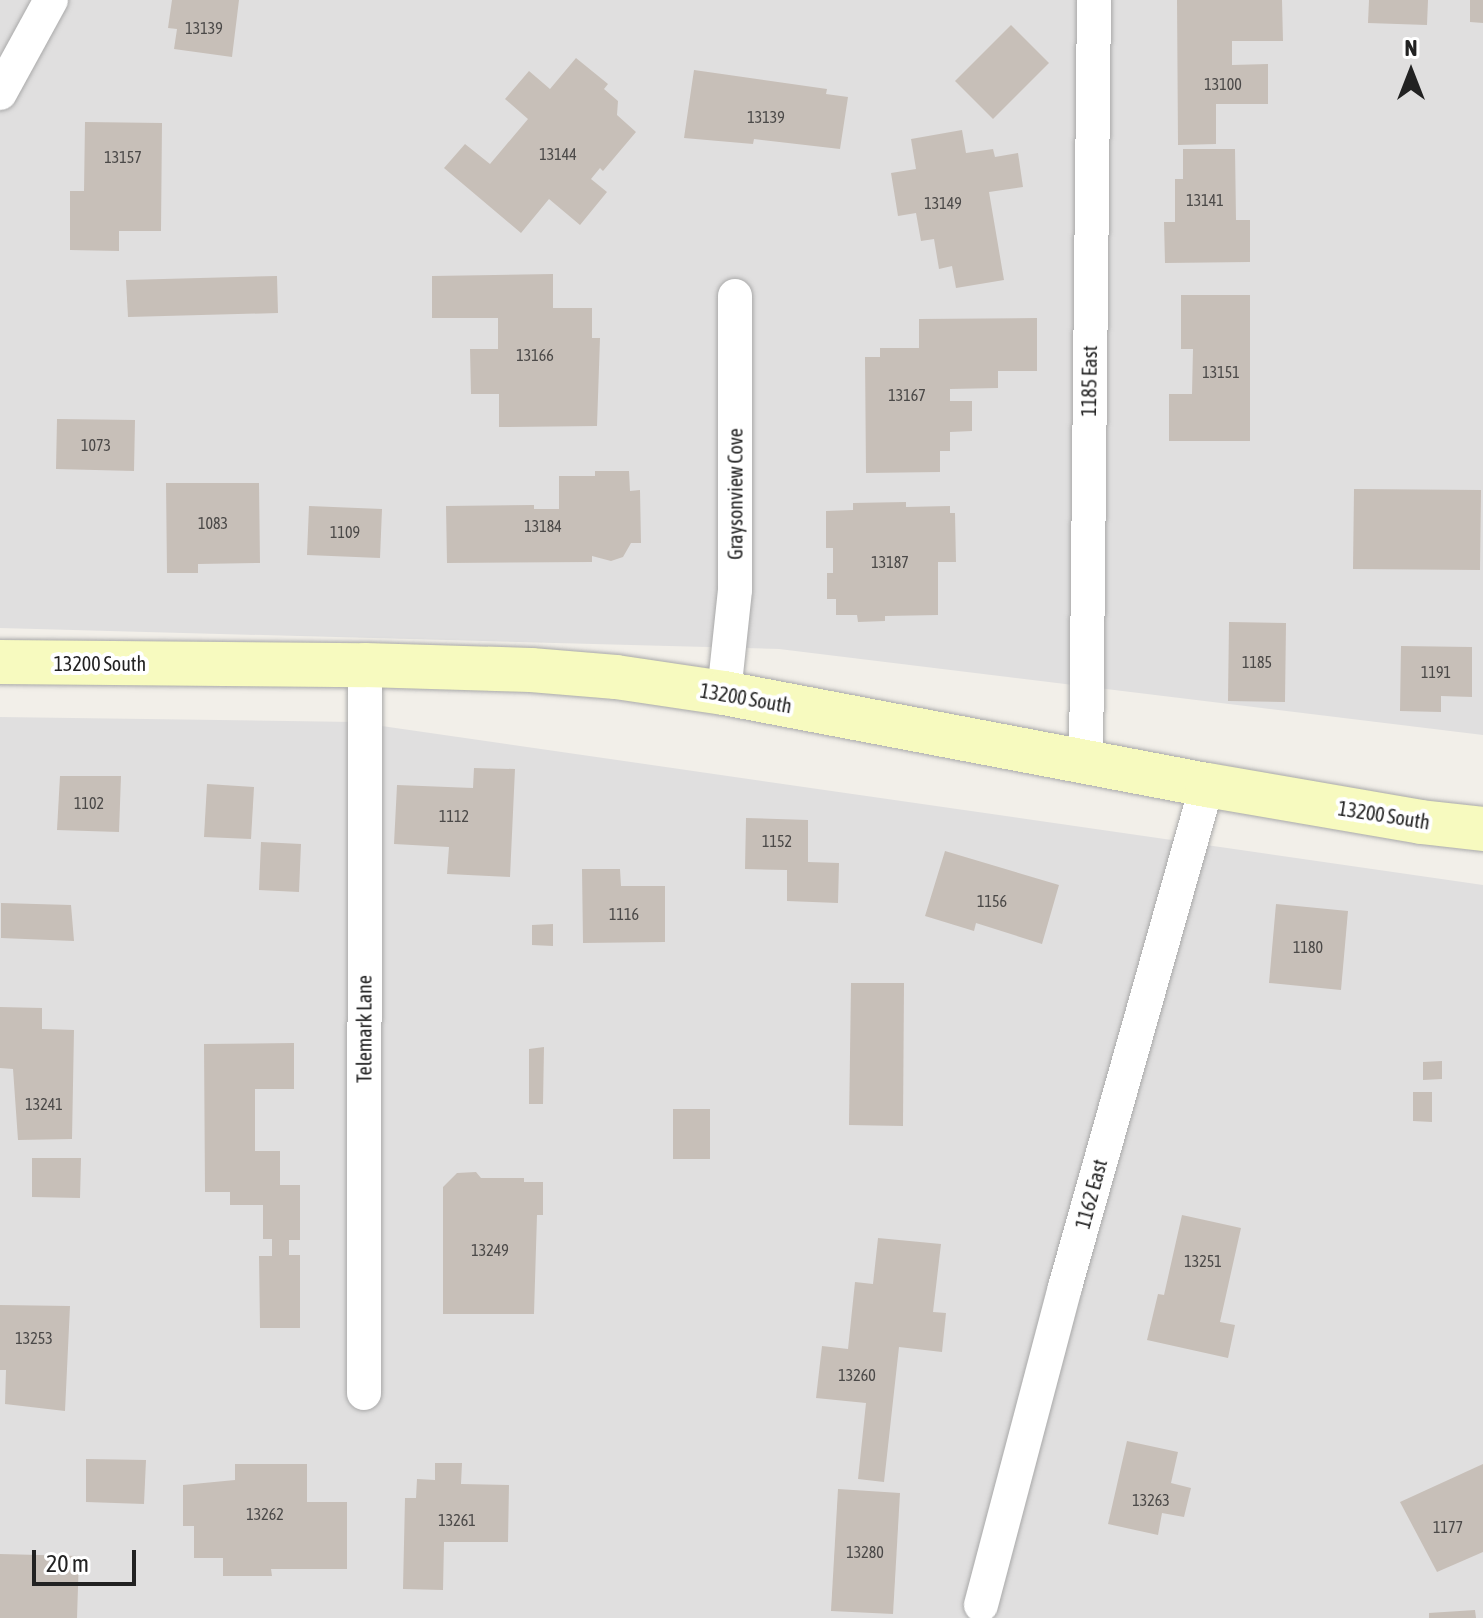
<!DOCTYPE html>
<html>
<head>
<meta charset="utf-8">
<style>
	body { margin:0 }
	#map { position:relative; width:1483px; height:1618px; overflow:hidden; background:#f2efe9; font-family:"Asap Condensed",sans-serif }
	div>[style] { position:absolute }
	.residential>* { inset:0; background:#e0dfdf }
	.building>* { inset:0; background:#c7bfb8 }
	.roads { filter:drop-shadow(0 0 2px #a9a9a9) drop-shadow(0 0 2px #a9a9a9) }
	.street>* { height:34px; margin:-17px; padding:0 17px; transform-origin:17px; border-radius:17px; background:#fff }
	.secondary>* { height:44px; margin:-22px; padding:0 22px; transform-origin:22px; border-radius:22px; background:#f7fabf }
	span { translate:-50% -50%; white-space:nowrap; text-align:center; line-height:1.15; -webkit-text-stroke:8px #fff; paint-order:stroke }
	.number-label { font-size:16px; color:#4b4948 }
	.number-label span { -webkit-text-stroke-width:0 }
	.street-label { font-size:20px; color:#222 }
	.north { position:absolute; left:1371px; top:32px; width:80px; height:80px; -webkit-text-stroke:6px #fff; paint-order:stroke; rotate:0deg; font-size:22px; font-weight:700; line-height:32px; text-align:center; color:#222 }
	.north::after { content:''; display:block; margin:auto; width:28px; height:36px; background:#222; clip-path:polygon(50% 0,100% 100%,50% 72%,0 100%) }
	.scale { position:absolute; left:32px; top:1550px; width:104px; height:36px; box-sizing:border-box; border:4px solid #222; border-top:0; padding-left:10px; font-size:24px; line-height:28px; white-space:nowrap; color:#222; -webkit-text-stroke:6px #fff; paint-order:stroke }
</style>
</head>
<body>
<div id="map">
	<div class="residential">
		<div style="clip-path:polygon(0 0,1483px 0,1483px 735px,779px 649px,0 628px)"></div>
		<div style="clip-path:polygon(0 717px,354px 722px,1483px 885px,1483px 1618px,0 1618px)"></div>
	</div>
	<div class="building">
		<div style="clip-path:polygon(172px 0,239px 0,232px 57px,174px 49px,177px 29px,168px 28px)"></div>
		<div style="clip-path:polygon(1177px 0,1282px 0,1283px 41px,1232px 41px,1232px 65px,1268px 64px,1268px 104px,1216px 104px,1216px 144px,1178px 145px)"></div>
		<div style="clip-path:polygon(1369px 0,1428px 0,1427px 25px,1368px 23px)"></div>
		<div style="clip-path:polygon(1470px 0,1483px 0,1483px 23px,1470px 22px)"></div>
		<div style="clip-path:polygon(1011px 25px,1049px 63px,993px 119px,955px 81px)"></div>
		<div style="clip-path:polygon(576px 58px,608px 84px,604px 89px,618px 101px,617px 115px,636px 132px,603px 171px,600px 168px,591px 179px,607px 192px,580px 225px,549px 199px,521px 233px,444px 168px,465px 144px,490px 164px,528px 119px,505px 99px,529px 71px,550px 89px)"></div>
		<div style="clip-path:polygon(694px 70px,827px 89px,826px 94px,848px 97px,840px 149px,754px 139px,753px 144px,684px 138px)"></div>
		<div style="clip-path:polygon(85px 122px,162px 123px,161px 231px,119px 231px,119px 251px,70px 250px,70px 191px,84px 191px)"></div>
		<div style="clip-path:polygon(962px 130px,966px 153px,993px 149px,995px 157px,1018px 153px,1023px 187px,989px 192px,1004px 280px,956px 288px,952px 266px,939px 269px,934px 239px,921px 241px,916px 213px,898px 216px,891px 173px,916px 169px,911px 139px)"></div>
		<div style="clip-path:polygon(1183px 149px,1235px 149px,1236px 220px,1250px 220px,1250px 262px,1165px 263px,1164px 222px,1175px 222px,1175px 179px,1183px 179px)"></div>
		<div style="clip-path:polygon(553px 274px,553px 308px,592px 308px,592px 338px,600px 338px,597px 426px,499px 427px,499px 394px,471px 394px,470px 349px,498px 349px,498px 318px,432px 318px,432px 276px)"></div>
		<div style="clip-path:polygon(277px 276px,278px 313px,128px 317px,126px 280px)"></div>
		<div style="clip-path:polygon(1181px 295px,1250px 295px,1250px 441px,1169px 441px,1169px 394px,1192px 394px,1193px 349px,1181px 349px)"></div>
		<div style="clip-path:polygon(1037px 318px,1037px 371px,998px 371px,998px 388px,950px 389px,950px 401px,972px 401px,972px 431px,950px 432px,950px 451px,940px 451px,940px 472px,866px 473px,865px 357px,880px 357px,880px 348px,919px 348px,919px 319px)"></div>
		<div style="clip-path:polygon(57px 419px,135px 420px,134px 471px,56px 469px)"></div>
		<div style="clip-path:polygon(595px 471px,629px 471px,630px 491px,640px 490px,641px 543px,631px 543px,623px 557px,611px 561px,592px 556px,592px 562px,447px 563px,446px 506px,534px 505px,534px 509px,559px 509px,559px 476px,595px 476px)"></div>
		<div style="clip-path:polygon(166px 483px,259px 483px,260px 563px,198px 564px,198px 573px,167px 573px)"></div>
		<div style="clip-path:polygon(1354px 489px,1481px 490px,1480px 570px,1353px 569px)"></div>
		<div style="clip-path:polygon(906px 502px,906px 507px,950px 506px,950px 513px,955px 513px,956px 562px,938px 562px,938px 615px,885px 616px,885px 621px,858px 622px,857px 615px,836px 615px,836px 599px,827px 599px,827px 573px,833px 573px,833px 548px,826px 548px,826px 511px,853px 510px,853px 503px)"></div>
		<div style="clip-path:polygon(309px 506px,382px 509px,380px 558px,307px 555px)"></div>
		<div style="clip-path:polygon(1229px 622px,1286px 623px,1285px 702px,1228px 701px)"></div>
		<div style="clip-path:polygon(1401px 646px,1472px 647px,1472px 697px,1441px 696px,1441px 712px,1400px 711px)"></div>
		<div style="clip-path:polygon(474px 768px,515px 769px,510px 877px,447px 874px,449px 847px,394px 844px,397px 785px,473px 788px)"></div>
		<div style="clip-path:polygon(60px 776px,121px 776px,119px 832px,57px 830px)"></div>
		<div style="clip-path:polygon(207px 784px,254px 787px,251px 839px,204px 837px)"></div>
		<div style="clip-path:polygon(746px 818px,808px 820px,808px 862px,839px 863px,838px 903px,787px 901px,787px 870px,745px 869px)"></div>
		<div style="clip-path:polygon(261px 842px,301px 844px,299px 892px,259px 890px)"></div>
		<div style="clip-path:polygon(945px 851px,1059px 885px,1042px 944px,976px 923px,974px 931px,925px 916px)"></div>
		<div style="clip-path:polygon(582px 869px,620px 869px,621px 886px,665px 886px,665px 942px,583px 943px)"></div>
		<div style="clip-path:polygon(1px 903px,71px 905px,74px 941px,1px 938px)"></div>
		<div style="clip-path:polygon(1276px 904px,1348px 911px,1341px 990px,1269px 983px)"></div>
		<div style="clip-path:polygon(553px 924px,553px 946px,532px 945px,532px 925px)"></div>
		<div style="clip-path:polygon(851px 983px,904px 983px,903px 1126px,849px 1125px)"></div>
		<div style="clip-path:polygon(0 1007px,42px 1008px,42px 1029px,74px 1030px,72px 1139px,18px 1140px,13px 1069px,0 1068px)"></div>
		<div style="clip-path:polygon(294px 1043px,294px 1089px,255px 1089px,255px 1151px,280px 1151px,280px 1185px,300px 1185px,300px 1240px,289px 1240px,289px 1255px,300px 1255px,300px 1328px,260px 1328px,259px 1256px,272px 1256px,272px 1239px,263px 1239px,263px 1205px,230px 1205px,230px 1192px,205px 1192px,204px 1044px)"></div>
		<div style="clip-path:polygon(544px 1047px,543px 1104px,529px 1104px,529px 1049px)"></div>
		<div style="clip-path:polygon(1442px 1061px,1442px 1079px,1423px 1080px,1423px 1062px)"></div>
		<div style="clip-path:polygon(1413px 1092px,1432px 1092px,1432px 1122px,1413px 1121px)"></div>
		<div style="clip-path:polygon(673px 1109px,710px 1109px,710px 1159px,673px 1159px)"></div>
		<div style="clip-path:polygon(32px 1158px,81px 1158px,80px 1198px,32px 1197px)"></div>
		<div style="clip-path:polygon(476px 1172px,481px 1178px,524px 1178px,524px 1182px,543px 1182px,543px 1215px,537px 1215px,534px 1314px,443px 1314px,443px 1187px,457px 1173px)"></div>
		<div style="clip-path:polygon(1182px 1215px,1241px 1228px,1220px 1322px,1235px 1325px,1228px 1358px,1147px 1340px,1158px 1294px,1164px 1295px)"></div>
		<div style="clip-path:polygon(878px 1238px,941px 1244px,933px 1312px,946px 1313px,942px 1352px,899px 1347px,884px 1482px,858px 1479px,866px 1403px,816px 1398px,822px 1346px,848px 1349px,855px 1282px,873px 1284px)"></div>
		<div style="clip-path:polygon(0 1305px,70px 1306px,65px 1411px,5px 1404px,6px 1370px,0 1370px)"></div>
		<div style="clip-path:polygon(1127px 1441px,1178px 1452px,1171px 1483px,1191px 1488px,1184px 1517px,1162px 1513px,1158px 1535px,1108px 1524px)"></div>
		<div style="clip-path:polygon(86px 1459px,146px 1460px,144px 1504px,86px 1502px)"></div>
		<div style="clip-path:polygon(435px 1463px,462px 1463px,461px 1484px,509px 1485px,508px 1542px,444px 1542px,443px 1590px,403px 1589px,405px 1498px,416px 1498px,417px 1479px,435px 1480px)"></div>
		<div style="clip-path:polygon(235px 1464px,307px 1464px,307px 1502px,347px 1502px,347px 1569px,271px 1569px,272px 1576px,223px 1576px,223px 1558px,194px 1558px,194px 1526px,183px 1526px,183px 1485px,235px 1480px)"></div>
		<div style="clip-path:polygon(1483px 1464px,1483px 1552px,1437px 1572px,1400px 1502px)"></div>
		<div style="clip-path:polygon(838px 1489px,900px 1493px,893px 1614px,831px 1611px)"></div>
		<div style="clip-path:polygon(0 1554px,79px 1556px,77px 1618px,0 1618px)"></div>
		<div style="clip-path:polygon(1475px 1610px,1476px 1618px,1429px 1618px,1429px 1613px)"></div>
	</div>
	<div class="roads">
		<div class="street">
			<div style="left:0;top:93px;width:106px;rotate:-61.3deg"></div>
			<div style="left:724px;top:693px;width:104px;rotate:-83.9deg"></div>
			<div style="left:735px;top:590px;width:294px;rotate:-90deg"></div>
			<div style="left:1086px;top:761px;width:761px;rotate:-89.4deg"></div>
			<div style="left:364px;top:1393px;width:728px;rotate:-89.92deg"></div>
			<div style="left:981px;top:1605px;width:329px;rotate:-75.2deg"></div>
			<div style="left:1065px;top:1287px;width:522px;rotate:-74.21deg"></div>
		</div>
		<div class="secondary">
			<div style="left:0;top:662px;width:365px;rotate:0.5deg"></div>
			<div style="left:365px;top:665px;width:166px;rotate:1.7deg"></div>
			<div style="left:531px;top:670px;width:85px;rotate:4.7deg"></div>
			<div style="left:616px;top:677px;width:109px;rotate:8.4deg"></div>
			<div style="left:724px;top:693px;width:492px;rotate:10.8deg"></div>
			<div style="left:1207px;top:785px;width:217px;rotate:9.8deg"></div>
			<div style="left:1421px;top:822px;width:62px;rotate:6.4deg"></div>
		</div>
	</div>
	<div class="number-label">
		<span style="left:204px;top:28px">13139</span>
		<span style="left:1223px;top:84px">13100</span>
		<span style="left:766px;top:117px">13139</span>
		<span style="left:558px;top:154px">13144</span>
		<span style="left:123px;top:157px">13157</span>
		<span style="left:1205px;top:200px">13141</span>
		<span style="left:943px;top:203px">13149</span>
		<span style="left:535px;top:355px">13166</span>
		<span style="left:1221px;top:372px">13151</span>
		<span style="left:907px;top:395px">13167</span>
		<span style="left:96px;top:445px">1073</span>
		<span style="left:213px;top:523px">1083</span>
		<span style="left:543px;top:526px">13184</span>
		<span style="left:345px;top:532px">1109</span>
		<span style="left:890px;top:562px">13187</span>
		<span style="left:1257px;top:662px">1185</span>
		<span style="left:1436px;top:672px">1191</span>
		<span style="left:89px;top:803px">1102</span>
		<span style="left:454px;top:816px">1112</span>
		<span style="left:777px;top:841px">1152</span>
		<span style="left:992px;top:901px">1156</span>
		<span style="left:624px;top:914px">1116</span>
		<span style="left:1308px;top:947px">1180</span>
		<span style="left:44px;top:1104px">13241</span>
		<span style="left:490px;top:1250px">13249</span>
		<span style="left:1203px;top:1261px">13251</span>
		<span style="left:34px;top:1338px">13253</span>
		<span style="left:857px;top:1375px">13260</span>
		<span style="left:1151px;top:1500px">13263</span>
		<span style="left:265px;top:1514px">13262</span>
		<span style="left:457px;top:1520px">13261</span>
		<span style="left:1448px;top:1527px">1177</span>
		<span style="left:865px;top:1552px">13280</span>
	</div>
	<div class="street-label">
		<span style="left:1089px;top:381px;rotate:-89deg">1185 East</span>
		<span style="left:735px;top:494px;rotate:-90deg">Graysonview Cove</span>
		<span style="left:100px;top:663px">13200 South</span>
		<span style="left:746px;top:698px;rotate:10deg">13200 South</span>
		<span style="left:1384px;top:815px;rotate:9deg">13200 South</span>
		<span style="left:364px;top:1029px;rotate:-90deg">Telemark Lane</span>
		<span style="left:1091px;top:1194px;rotate:-75deg">1162 East</span>
	</div>
	<div class="north">N</div>
	<div class="scale">20 m</div>
</div>
</body>
</html>
